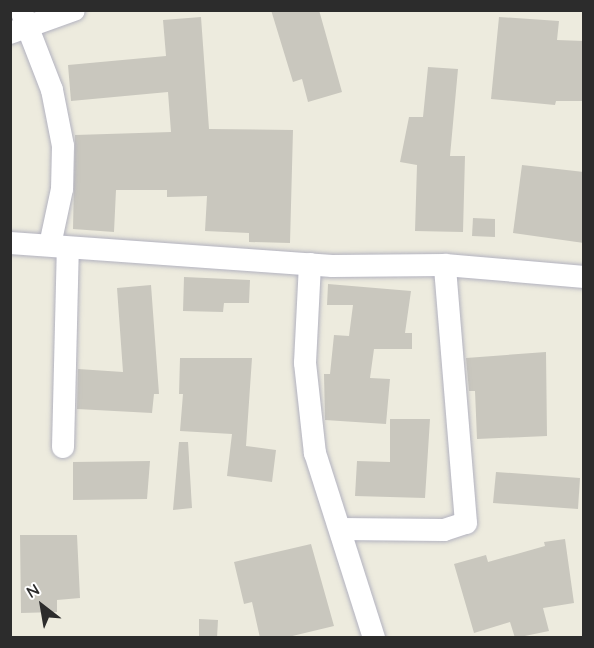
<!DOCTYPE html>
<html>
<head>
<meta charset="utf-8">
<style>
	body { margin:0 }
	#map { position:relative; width:594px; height:648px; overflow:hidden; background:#edebde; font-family:Quicksand,sans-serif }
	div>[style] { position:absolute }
	.building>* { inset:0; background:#c9c7be }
	.roads { filter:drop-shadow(0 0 2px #b2b2bf) drop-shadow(0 0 2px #b2b2bf) }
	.minor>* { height:22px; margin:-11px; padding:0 11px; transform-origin:11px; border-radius:11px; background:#fff }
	span { translate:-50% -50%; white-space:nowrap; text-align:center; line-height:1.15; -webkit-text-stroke:5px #fff; paint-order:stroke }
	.frame { position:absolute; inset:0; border:12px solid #2c2c2c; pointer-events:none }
	.north { position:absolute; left:12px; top:576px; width:60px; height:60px; -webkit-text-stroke:4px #fff; paint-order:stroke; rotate:329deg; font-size:16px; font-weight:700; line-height:24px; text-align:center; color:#2c2c2c }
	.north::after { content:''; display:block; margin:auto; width:21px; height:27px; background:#2c2c2c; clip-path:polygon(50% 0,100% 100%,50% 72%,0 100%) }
</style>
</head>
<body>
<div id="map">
	<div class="building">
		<div style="clip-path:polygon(271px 10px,319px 10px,342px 92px,308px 102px,302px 79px,293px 82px)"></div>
		<div style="clip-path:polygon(201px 17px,209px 129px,293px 130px,290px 243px,249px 242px,249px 233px,205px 231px,207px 196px,167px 197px,167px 190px,116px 190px,114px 232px,73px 229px,75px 135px,171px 132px,168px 92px,71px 101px,68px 65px,166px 56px,163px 20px)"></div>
		<div style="clip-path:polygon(499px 17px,559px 21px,557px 40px,584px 41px,582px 101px,556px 101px,555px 105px,491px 99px)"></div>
		<div style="clip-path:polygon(428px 67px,458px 69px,450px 156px,465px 156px,463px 232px,415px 231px,417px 165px,400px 162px,409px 117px,423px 117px)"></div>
		<div style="clip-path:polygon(522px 165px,584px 172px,584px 243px,513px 233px)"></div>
		<div style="clip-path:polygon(473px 218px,495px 219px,495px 237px,472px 236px)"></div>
		<div style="clip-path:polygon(184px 277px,250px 280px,249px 303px,224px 303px,223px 312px,183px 311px)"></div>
		<div style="clip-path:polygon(328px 284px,411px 291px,405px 333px,412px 333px,412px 349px,374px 349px,370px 378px,390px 379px,386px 424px,325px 420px,324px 374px,330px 374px,334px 335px,349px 336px,353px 305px,327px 305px)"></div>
		<div style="clip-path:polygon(151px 285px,159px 394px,154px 394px,152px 413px,77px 409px,78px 369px,123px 372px,117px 288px)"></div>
		<div style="clip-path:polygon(546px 352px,547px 436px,477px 439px,475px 391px,469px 391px,466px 358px)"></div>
		<div style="clip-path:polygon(180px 358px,252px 358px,246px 446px,276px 450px,272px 482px,227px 476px,232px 434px,180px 431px,183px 394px,179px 394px)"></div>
		<div style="clip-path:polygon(390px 419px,430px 419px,425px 498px,355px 496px,357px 461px,390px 462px)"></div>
		<div style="clip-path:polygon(179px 442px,188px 442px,192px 508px,173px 510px)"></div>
		<div style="clip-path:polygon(150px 461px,147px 499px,73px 500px,73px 462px)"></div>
		<div style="clip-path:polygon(496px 472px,580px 478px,578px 509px,493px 503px)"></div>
		<div style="clip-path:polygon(20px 535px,77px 535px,80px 598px,57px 600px,57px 612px,21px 613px)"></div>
		<div style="clip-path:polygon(565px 539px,574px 603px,543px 608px,549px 631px,515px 638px,510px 622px,474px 633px,454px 564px,486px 555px,488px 562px,545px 546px,544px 542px)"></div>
		<div style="clip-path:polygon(311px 544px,334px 626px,284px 638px,260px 638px,252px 602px,244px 604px,234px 562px)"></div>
		<div style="clip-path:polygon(199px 619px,218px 620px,217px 638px,199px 638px)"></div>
	</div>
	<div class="roads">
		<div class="minor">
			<div style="left:21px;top:10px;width:86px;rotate:68.8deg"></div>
			<div style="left:52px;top:90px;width:57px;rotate:78.9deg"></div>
			<div style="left:63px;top:146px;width:43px;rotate:91.3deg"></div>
			<div style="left:62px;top:189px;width:57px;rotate:102.1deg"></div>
			<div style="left:10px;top:33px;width:68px;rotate:-19.8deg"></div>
			<div style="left:10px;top:243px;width:323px;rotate:4.1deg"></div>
			<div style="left:332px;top:266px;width:113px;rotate:-0.5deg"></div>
			<div style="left:445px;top:265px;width:140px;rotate:4.9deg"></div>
			<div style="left:310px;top:264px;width:99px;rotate:92.9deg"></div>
			<div style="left:305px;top:363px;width:91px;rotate:83.7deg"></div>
			<div style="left:315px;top:453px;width:194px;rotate:72.3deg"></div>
			<div style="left:63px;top:447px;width:198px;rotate:-88.6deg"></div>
			<div style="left:341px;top:529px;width:103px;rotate:0.6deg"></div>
			<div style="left:444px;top:530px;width:23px;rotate:-18deg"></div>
			<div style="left:466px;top:523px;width:259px;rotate:-94.7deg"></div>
		</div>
	</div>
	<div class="frame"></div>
	<div class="north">N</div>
</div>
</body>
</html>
